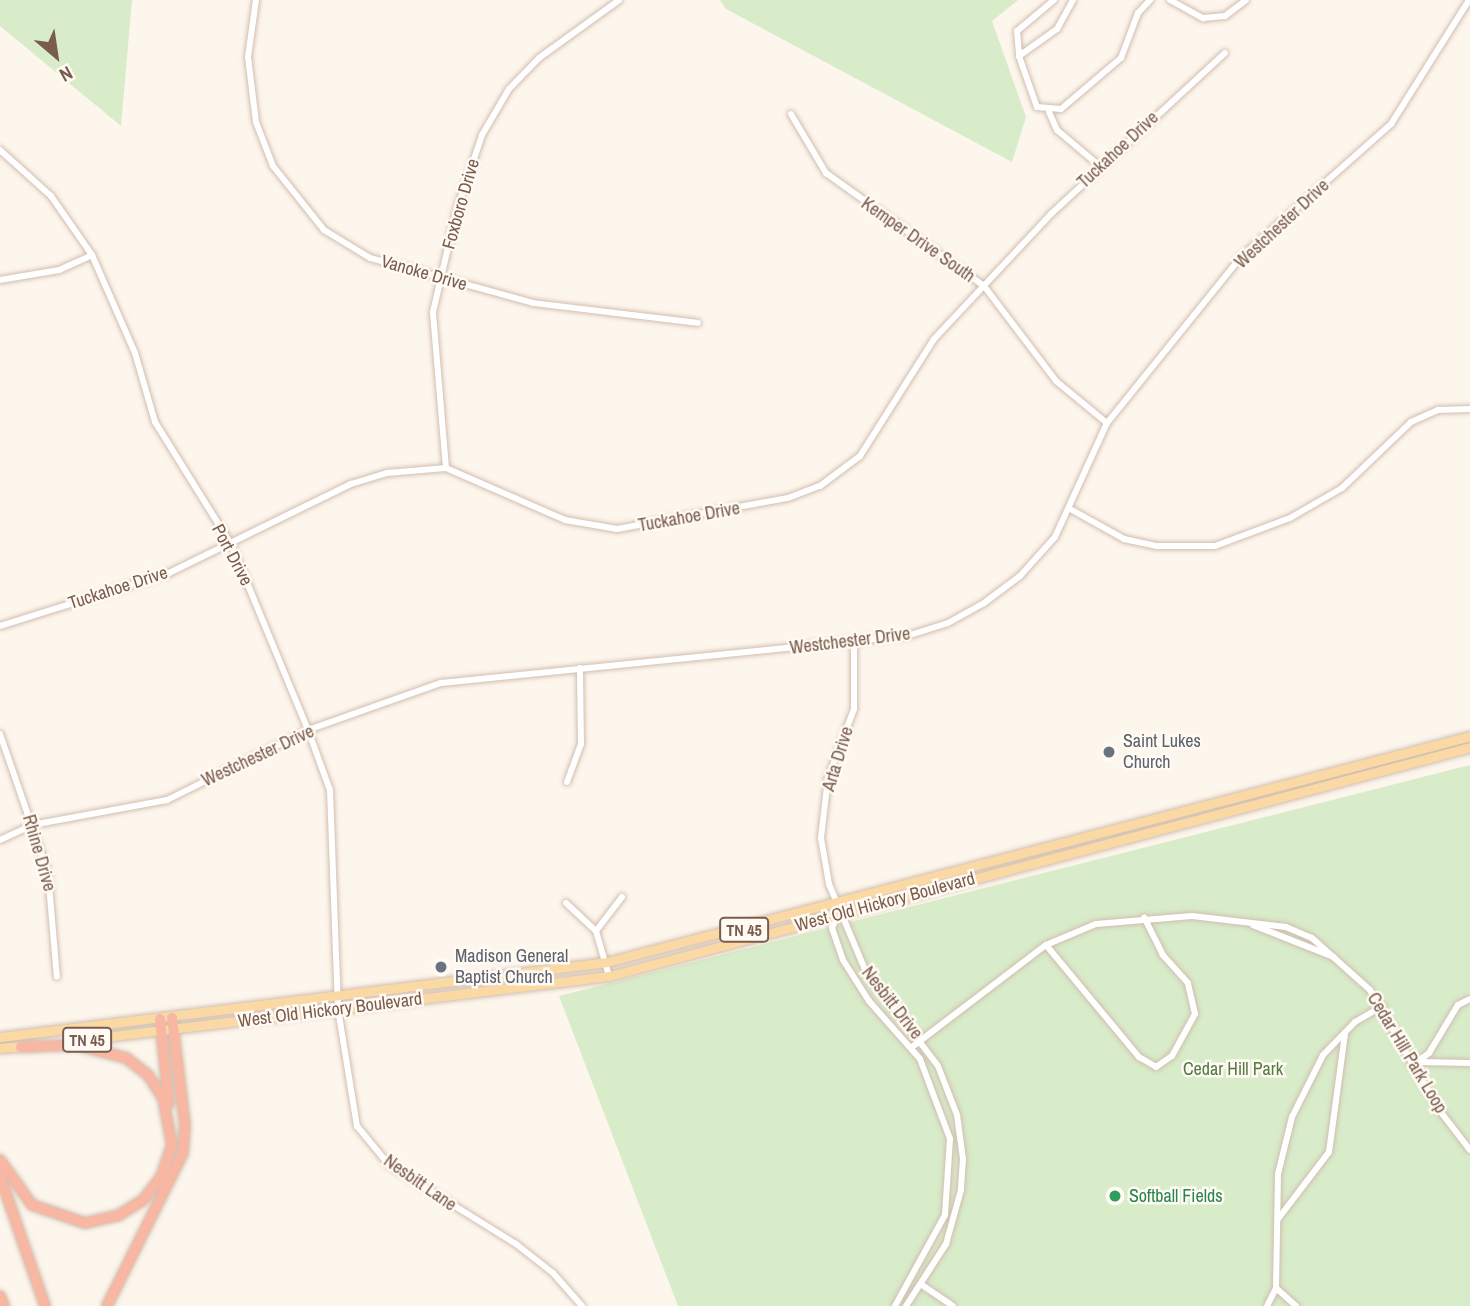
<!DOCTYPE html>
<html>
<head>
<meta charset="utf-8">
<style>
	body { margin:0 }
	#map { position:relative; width:1470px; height:1306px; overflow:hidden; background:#fdf6ec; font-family:"Archivo Narrow",sans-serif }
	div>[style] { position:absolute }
	.green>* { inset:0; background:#d8ecc9 }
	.roads { filter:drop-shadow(0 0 2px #d1beb0) drop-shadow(0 0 2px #d1beb0) }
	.minor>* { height:6px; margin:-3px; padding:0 3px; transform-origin:3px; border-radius:3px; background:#fff }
	.primary>* { height:9px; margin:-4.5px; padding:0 4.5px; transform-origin:4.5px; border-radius:4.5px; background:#fbd9a5 }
	.motorway>* { height:10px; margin:-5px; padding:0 5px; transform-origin:5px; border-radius:5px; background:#f7b7a3 }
	.dots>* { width:19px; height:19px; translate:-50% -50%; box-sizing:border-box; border:4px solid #fffaf3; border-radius:50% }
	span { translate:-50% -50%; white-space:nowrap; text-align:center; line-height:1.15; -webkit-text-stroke:5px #fffaf3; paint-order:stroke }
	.shield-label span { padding:2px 5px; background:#fffaf3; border:2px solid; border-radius:5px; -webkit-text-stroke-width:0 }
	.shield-label { font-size:16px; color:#7a5c4d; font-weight:700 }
	.street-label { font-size:18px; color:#7a5c4d }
	.worship-label { font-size:18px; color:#5b616d }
	.left { translate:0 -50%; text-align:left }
	.park-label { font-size:18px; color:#537a41 }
	.leisure-label { font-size:18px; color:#27864d }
	.north { position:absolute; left:21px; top:21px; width:70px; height:70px; -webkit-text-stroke:5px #fffaf3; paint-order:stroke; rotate:151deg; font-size:19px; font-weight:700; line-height:28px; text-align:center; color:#7a5c4d }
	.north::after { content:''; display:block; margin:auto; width:24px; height:32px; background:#7a5c4d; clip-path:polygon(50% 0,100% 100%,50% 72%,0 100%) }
</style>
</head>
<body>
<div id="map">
	<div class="green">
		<div style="clip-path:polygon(0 0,132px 0,121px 126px,0 26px)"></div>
		<div style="clip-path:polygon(720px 0,1018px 0,992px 21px,1026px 117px,1012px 162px,726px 9px)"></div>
		<div style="clip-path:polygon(1470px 765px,1470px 1306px,678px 1306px,559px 996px)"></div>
	</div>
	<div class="roads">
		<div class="minor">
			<div style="left:256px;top:0;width:58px;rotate:98deg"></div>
			<div style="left:248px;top:57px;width:65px;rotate:83deg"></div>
			<div style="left:256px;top:122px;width:47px;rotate:68.9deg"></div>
			<div style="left:273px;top:166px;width:82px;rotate:51.4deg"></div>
			<div style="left:324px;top:230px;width:54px;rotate:31.3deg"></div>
			<div style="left:370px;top:258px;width:169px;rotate:15.4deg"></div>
			<div style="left:533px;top:303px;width:166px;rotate:6.9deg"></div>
			<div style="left:1054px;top:0;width:48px;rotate:140deg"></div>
			<div style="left:1017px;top:31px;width:25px;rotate:85deg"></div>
			<div style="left:1019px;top:56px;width:47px;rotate:-35.4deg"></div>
			<div style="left:1057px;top:29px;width:33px;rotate:-61deg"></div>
			<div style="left:1170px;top:0;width:38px;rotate:29deg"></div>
			<div style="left:1203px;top:18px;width:22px;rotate:-5deg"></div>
			<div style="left:1225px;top:16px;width:26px;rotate:-37deg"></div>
			<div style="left:1019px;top:56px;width:54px;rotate:70.6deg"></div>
			<div style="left:1037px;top:107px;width:24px;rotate:5deg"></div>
			<div style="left:1061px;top:109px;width:79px;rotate:-40.4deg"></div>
			<div style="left:1121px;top:58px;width:48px;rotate:-69.3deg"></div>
			<div style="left:1138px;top:13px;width:18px;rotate:-47deg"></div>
			<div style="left:1049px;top:112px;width:20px;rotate:66deg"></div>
			<div style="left:1057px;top:130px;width:57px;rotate:40.1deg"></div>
			<div style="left:791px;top:114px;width:69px;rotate:59.3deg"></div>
			<div style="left:826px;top:173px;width:194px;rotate:35.6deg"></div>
			<div style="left:984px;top:286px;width:119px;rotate:52.8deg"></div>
			<div style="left:1056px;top:381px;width:66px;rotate:39.5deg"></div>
			<div style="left:0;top:150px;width:69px;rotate:42deg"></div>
			<div style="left:51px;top:196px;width:72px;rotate:55.2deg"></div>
			<div style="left:92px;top:255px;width:107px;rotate:66.3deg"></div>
			<div style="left:135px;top:353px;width:72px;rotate:73.8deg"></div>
			<div style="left:155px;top:422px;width:144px;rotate:58.1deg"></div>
			<div style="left:231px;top:544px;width:201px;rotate:67.5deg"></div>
			<div style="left:308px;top:730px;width:64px;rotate:69.9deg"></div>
			<div style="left:330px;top:790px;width:219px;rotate:87.9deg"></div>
			<div style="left:338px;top:1009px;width:119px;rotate:80.8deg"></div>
			<div style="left:357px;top:1126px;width:50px;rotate:50.6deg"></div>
			<div style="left:389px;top:1165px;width:150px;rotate:31.9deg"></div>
			<div style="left:516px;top:1244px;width:47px;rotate:38.1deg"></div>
			<div style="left:553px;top:1273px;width:44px;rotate:48.7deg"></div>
			<div style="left:0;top:280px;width:60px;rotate:-9.6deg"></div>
			<div style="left:59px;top:270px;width:36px;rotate:-24deg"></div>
			<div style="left:446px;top:468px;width:157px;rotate:-94.8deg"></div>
			<div style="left:433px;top:312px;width:106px;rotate:-76.9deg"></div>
			<div style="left:457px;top:209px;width:78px;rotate:-71.3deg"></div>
			<div style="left:482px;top:135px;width:53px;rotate:-59.6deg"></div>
			<div style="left:509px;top:89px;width:43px;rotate:-45.9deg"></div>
			<div style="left:539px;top:58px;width:99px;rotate:-35.9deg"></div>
			<div style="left:1072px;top:510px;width:60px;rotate:29.1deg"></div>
			<div style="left:1124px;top:539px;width:34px;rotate:12deg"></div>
			<div style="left:1157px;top:546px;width:58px"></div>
			<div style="left:1215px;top:546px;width:80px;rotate:-20.5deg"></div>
			<div style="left:1290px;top:518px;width:60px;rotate:-30deg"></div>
			<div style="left:1342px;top:488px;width:95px;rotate:-43.7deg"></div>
			<div style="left:1411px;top:422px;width:30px;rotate:-24deg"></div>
			<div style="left:1438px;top:410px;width:32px;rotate:-2deg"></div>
			<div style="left:0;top:626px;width:177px;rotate:-17.4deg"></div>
			<div style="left:169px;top:573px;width:203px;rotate:-26.1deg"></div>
			<div style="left:351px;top:484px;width:38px;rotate:-17deg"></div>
			<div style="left:387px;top:473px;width:59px;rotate:-4.8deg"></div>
			<div style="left:446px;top:468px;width:130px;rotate:23.6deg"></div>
			<div style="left:565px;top:520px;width:53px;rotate:9.8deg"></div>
			<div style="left:617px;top:529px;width:174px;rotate:-10.3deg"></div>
			<div style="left:788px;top:498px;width:34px;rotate:-21deg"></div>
			<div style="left:820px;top:486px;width:50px;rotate:-36.9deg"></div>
			<div style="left:860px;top:456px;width:138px;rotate:-57.7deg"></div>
			<div style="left:934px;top:339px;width:171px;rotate:-46.9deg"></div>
			<div style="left:1051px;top:214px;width:237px;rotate:-42.8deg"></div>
			<div style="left:854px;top:643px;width:66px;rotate:90deg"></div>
			<div style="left:854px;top:709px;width:74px;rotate:110.6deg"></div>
			<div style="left:828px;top:778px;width:60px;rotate:96.7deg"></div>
			<div style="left:821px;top:838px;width:47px;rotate:80.1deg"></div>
			<div style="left:829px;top:884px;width:95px;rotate:67.2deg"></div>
			<div style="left:866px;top:972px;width:118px;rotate:52.5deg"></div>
			<div style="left:938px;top:1066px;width:53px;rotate:68.8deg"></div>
			<div style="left:957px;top:1115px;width:44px;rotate:82.2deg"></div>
			<div style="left:963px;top:1159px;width:31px;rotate:94deg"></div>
			<div style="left:961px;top:1190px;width:56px;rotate:105.5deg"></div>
			<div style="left:946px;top:1244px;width:74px;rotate:122.8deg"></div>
			<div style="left:0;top:734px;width:147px;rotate:70.9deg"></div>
			<div style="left:48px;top:873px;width:104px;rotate:85.1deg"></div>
			<div style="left:567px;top:782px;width:40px;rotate:-69.8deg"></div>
			<div style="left:581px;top:744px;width:76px;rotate:-90.8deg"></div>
			<div style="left:0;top:840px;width:35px;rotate:-25deg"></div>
			<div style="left:32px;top:825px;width:137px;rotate:-10.5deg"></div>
			<div style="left:167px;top:800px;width:157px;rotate:-26.4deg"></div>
			<div style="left:308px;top:730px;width:141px;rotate:-19.5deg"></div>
			<div style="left:441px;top:683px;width:468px;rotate:-5.8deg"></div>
			<div style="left:907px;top:636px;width:43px;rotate:-17.6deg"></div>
			<div style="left:948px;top:623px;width:41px;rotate:-29.1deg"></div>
			<div style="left:984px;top:603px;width:45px;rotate:-36.9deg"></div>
			<div style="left:1020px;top:576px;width:52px;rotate:-48.1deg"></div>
			<div style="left:1055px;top:537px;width:125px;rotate:-65.5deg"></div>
			<div style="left:1107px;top:423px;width:212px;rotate:-51.1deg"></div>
			<div style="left:1240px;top:258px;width:202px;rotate:-41.6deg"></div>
			<div style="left:1391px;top:124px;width:146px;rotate:-57.8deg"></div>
			<div style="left:566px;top:903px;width:41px;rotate:43deg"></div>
			<div style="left:596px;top:931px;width:47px;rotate:73.9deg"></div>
			<div style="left:838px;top:914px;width:15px;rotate:113deg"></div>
			<div style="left:832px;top:928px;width:34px;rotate:71deg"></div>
			<div style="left:843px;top:960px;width:49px;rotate:57.6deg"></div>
			<div style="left:869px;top:1001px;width:77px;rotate:48.7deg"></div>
			<div style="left:920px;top:1059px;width:85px;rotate:69.4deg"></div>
			<div style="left:950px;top:1139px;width:76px;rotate:93.8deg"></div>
			<div style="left:945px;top:1215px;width:104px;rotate:118.8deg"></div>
			<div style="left:1253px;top:925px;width:87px;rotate:21.6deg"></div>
			<div style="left:596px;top:931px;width:43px;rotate:-52.6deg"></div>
			<div style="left:1046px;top:945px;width:146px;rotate:50.3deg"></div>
			<div style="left:1139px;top:1057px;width:20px;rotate:30deg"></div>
			<div style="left:1156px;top:1067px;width:19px;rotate:-35deg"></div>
			<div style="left:1172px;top:1056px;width:48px;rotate:-61.3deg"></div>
			<div style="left:1195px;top:1014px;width:32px;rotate:-103deg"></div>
			<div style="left:1188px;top:983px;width:38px;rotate:-132deg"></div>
			<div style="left:1163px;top:955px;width:42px;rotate:-116.6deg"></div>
			<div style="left:912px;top:1047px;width:168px;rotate:-37.3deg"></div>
			<div style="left:1046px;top:945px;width:54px;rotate:-22.8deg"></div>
			<div style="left:1096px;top:924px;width:96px;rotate:-4.8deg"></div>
			<div style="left:1192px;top:916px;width:95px;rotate:6.7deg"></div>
			<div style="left:1286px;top:927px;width:28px;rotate:23deg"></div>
			<div style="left:1312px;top:938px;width:78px;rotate:41.9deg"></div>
			<div style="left:1370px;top:990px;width:140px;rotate:60deg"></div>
			<div style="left:1440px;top:1111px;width:49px;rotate:52.4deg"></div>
			<div style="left:1419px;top:1062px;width:51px;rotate:1.1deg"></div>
			<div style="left:1414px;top:1064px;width:19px;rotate:-36deg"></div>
			<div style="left:1429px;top:1053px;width:56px;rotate:-58.9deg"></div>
			<div style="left:1458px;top:1005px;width:13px;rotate:-27deg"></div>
			<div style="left:1278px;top:1219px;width:84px;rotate:-52.7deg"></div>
			<div style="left:1329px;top:1152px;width:120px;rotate:-82.3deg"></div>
			<div style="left:922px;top:1285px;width:37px;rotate:34deg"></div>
			<div style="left:1276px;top:1288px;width:27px;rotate:42deg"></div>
			<div style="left:1267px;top:1306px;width:20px;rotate:-63deg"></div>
			<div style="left:1276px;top:1288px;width:114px;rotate:-89deg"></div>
			<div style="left:1278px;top:1174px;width:59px;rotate:-76.2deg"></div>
			<div style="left:1292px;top:1117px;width:69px;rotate:-63.4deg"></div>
			<div style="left:1323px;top:1055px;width:46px;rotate:-45.9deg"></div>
			<div style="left:1355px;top:1022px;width:32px;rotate:-30deg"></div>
		</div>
		<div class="primary">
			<div style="left:0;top:1037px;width:612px;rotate:-7.04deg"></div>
			<div style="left:607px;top:962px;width:892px;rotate:-14.67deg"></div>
			<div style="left:71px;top:1041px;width:542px;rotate:-6.89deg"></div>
			<div style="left:609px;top:976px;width:891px;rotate:-14.89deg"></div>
			<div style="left:0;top:1048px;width:25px;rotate:-5deg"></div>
		</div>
		<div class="motorway">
			<div style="left:160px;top:1019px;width:85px;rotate:84deg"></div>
			<div style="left:0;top:1160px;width:55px;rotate:54.6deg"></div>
			<div style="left:32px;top:1205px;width:56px;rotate:18.8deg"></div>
			<div style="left:85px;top:1223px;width:35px;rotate:-13deg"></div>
			<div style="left:119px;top:1215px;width:28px;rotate:-32deg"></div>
			<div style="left:143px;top:1200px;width:29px;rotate:-52deg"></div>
			<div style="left:161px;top:1177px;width:34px;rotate:-71deg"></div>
			<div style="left:172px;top:1145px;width:48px;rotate:-100.8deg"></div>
			<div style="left:163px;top:1098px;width:27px;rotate:-123deg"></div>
			<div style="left:148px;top:1075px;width:28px;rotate:-142deg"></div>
			<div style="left:126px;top:1058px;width:51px;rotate:-165.1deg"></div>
			<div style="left:77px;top:1045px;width:56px;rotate:178deg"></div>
			<div style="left:0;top:1176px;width:138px;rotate:70.9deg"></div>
			<div style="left:0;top:1296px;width:11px;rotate:68deg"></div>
			<div style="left:107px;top:1306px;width:171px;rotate:-63.6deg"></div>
			<div style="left:183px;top:1153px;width:28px;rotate:-86deg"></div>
			<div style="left:185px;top:1125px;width:108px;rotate:-96.9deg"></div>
		</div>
	</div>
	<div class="dots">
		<div style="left:1109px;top:752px;background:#6b7280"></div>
		<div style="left:441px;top:967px;background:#6b7280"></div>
		<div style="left:1115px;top:1196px;background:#2e9e5b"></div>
	</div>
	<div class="shield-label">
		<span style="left:744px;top:930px">TN 45</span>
		<span style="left:87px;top:1040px">TN 45</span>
	</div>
	<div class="street-label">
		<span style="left:1118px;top:150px;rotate:-43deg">Tuckahoe Drive</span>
		<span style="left:461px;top:204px;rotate:-74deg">Foxboro Drive</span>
		<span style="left:1282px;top:224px;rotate:-43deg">Westchester Drive</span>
		<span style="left:918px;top:240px;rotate:35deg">Kemper Drive South</span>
		<span style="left:424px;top:273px;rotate:16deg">Vanoke Drive</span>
		<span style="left:689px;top:517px;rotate:-10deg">Tuckahoe Drive</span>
		<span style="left:232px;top:555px;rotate:62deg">Port Drive</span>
		<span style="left:118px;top:588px;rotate:-18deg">Tuckahoe Drive</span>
		<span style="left:850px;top:641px;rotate:-7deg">Westchester Drive</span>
		<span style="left:258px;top:756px;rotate:-25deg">Westchester Drive</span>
		<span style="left:838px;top:759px;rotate:-73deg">Arta Drive</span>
		<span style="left:39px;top:853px;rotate:74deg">Rhine Drive</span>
		<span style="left:885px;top:902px;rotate:-15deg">West Old Hickory Boulevard</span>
		<span style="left:892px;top:1003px;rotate:52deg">Nesbitt Drive</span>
		<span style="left:330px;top:1010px;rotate:-7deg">West Old Hickory Boulevard</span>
		<span style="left:1407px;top:1053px;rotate:59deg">Cedar Hill Park Loop</span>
		<span style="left:420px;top:1183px;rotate:35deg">Nesbitt Lane</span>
	</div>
	<div class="worship-label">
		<span class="left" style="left:1123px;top:752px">Saint Lukes<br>Church</span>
		<span class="left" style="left:455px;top:967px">Madison General<br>Baptist Church</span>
	</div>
	<div class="park-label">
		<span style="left:1233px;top:1069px">Cedar Hill Park</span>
	</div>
	<div class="leisure-label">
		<span class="left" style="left:1129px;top:1196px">Softball Fields</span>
	</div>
	<div class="north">N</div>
</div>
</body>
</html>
